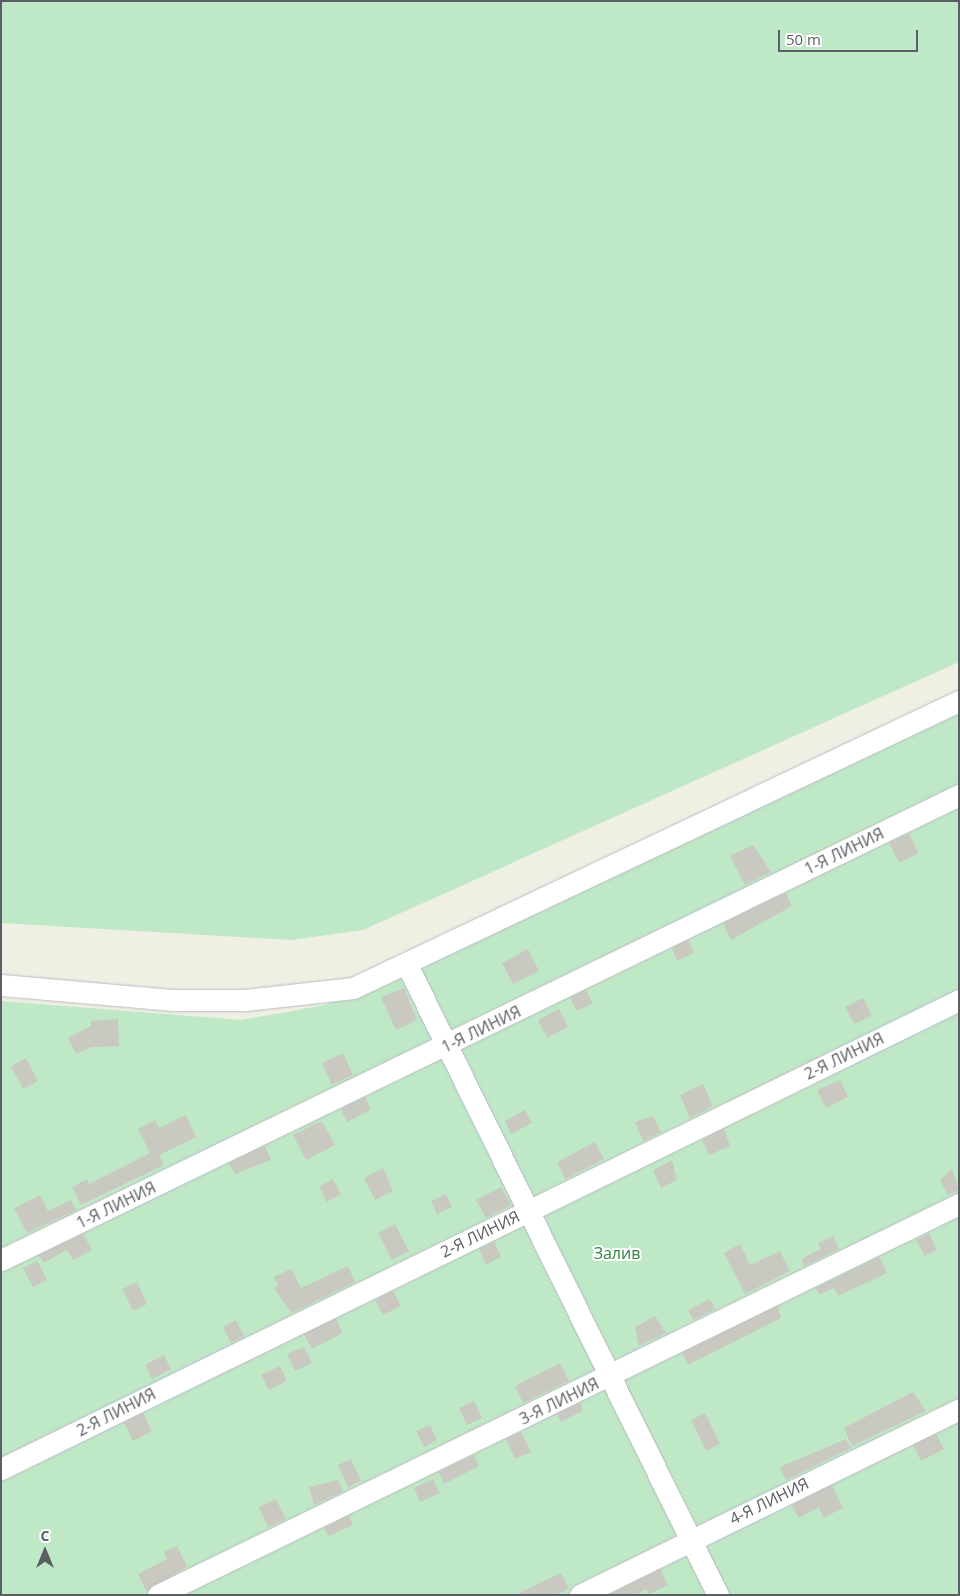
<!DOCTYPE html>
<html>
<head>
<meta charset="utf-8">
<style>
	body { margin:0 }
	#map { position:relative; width:960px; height:1596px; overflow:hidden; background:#efefe4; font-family:"Open Sans",sans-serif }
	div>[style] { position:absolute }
	.green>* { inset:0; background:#bfe8c6 }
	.building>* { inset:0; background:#cac9c1 }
	.roads { filter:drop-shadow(0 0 1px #bbbcc3) drop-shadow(0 0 1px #bbbcc3) }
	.minor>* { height:21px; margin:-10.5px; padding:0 10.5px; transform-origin:10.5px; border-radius:10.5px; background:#fff }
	span { translate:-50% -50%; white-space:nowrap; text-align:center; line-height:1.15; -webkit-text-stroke:4px #fff; paint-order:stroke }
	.street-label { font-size:16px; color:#5c5e65 }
	.park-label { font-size:16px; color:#308142 }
	.frame { position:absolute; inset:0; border:2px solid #5c5e65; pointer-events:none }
	.north { position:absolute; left:20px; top:1526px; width:50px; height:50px; -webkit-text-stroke:4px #fff; paint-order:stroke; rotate:0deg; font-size:14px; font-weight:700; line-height:20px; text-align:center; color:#5c5e65 }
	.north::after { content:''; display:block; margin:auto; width:18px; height:22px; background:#5c5e65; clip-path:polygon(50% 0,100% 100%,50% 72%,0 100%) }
	.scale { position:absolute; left:778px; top:30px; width:140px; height:22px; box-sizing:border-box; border:2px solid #5c5e65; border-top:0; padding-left:6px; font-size:15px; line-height:18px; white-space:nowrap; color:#5c5e65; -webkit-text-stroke:4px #fff; paint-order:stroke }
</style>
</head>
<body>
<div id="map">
	<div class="green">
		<div style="clip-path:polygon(1px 1px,959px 1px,959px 662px,363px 930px,291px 940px,1px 923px)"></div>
		<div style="clip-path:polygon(959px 712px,959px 1595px,1px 1595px,1px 1001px,241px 1020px,325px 1005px,419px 968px)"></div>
	</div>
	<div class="building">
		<div style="clip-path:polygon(909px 833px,918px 853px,899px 863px,889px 843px)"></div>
		<div style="clip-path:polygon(753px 845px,771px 872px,745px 885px,730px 856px)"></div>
		<div style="clip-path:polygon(786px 893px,792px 906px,731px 940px,723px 923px)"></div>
		<div style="clip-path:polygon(688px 940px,694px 953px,677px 961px,672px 948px)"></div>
		<div style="clip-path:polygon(528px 949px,539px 971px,513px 984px,502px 963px)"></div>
		<div style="clip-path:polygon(404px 988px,417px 1020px,396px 1030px,381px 997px)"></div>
		<div style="clip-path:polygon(586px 990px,593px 1003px,577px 1011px,570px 998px)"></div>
		<div style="clip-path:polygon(863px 998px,872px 1016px,854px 1024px,845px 1007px)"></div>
		<div style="clip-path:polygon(559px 1009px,568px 1027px,547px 1038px,538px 1020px)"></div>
		<div style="clip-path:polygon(118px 1019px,119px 1046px,91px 1047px,76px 1054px,68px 1038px,91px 1026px,91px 1021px)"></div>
		<div style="clip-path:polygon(343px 1053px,353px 1075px,332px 1085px,322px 1063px)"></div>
		<div style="clip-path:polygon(26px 1058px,38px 1081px,23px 1089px,11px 1066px)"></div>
		<div style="clip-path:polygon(840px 1080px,848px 1097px,826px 1108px,817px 1090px)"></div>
		<div style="clip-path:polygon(703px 1084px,713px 1106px,690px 1118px,680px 1095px)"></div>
		<div style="clip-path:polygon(365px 1097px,371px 1110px,347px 1122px,341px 1109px)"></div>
		<div style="clip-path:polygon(525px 1110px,532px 1123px,511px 1134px,505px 1121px)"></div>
		<div style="clip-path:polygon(186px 1115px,196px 1137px,159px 1155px,164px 1165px,81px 1205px,72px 1187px,87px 1179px,89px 1184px,150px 1153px,138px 1129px,155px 1120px,159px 1128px)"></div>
		<div style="clip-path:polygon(653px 1116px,661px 1132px,643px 1141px,635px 1122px)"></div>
		<div style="clip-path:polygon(317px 1123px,323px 1123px,335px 1145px,306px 1160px,293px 1135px)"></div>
		<div style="clip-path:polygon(724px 1129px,730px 1146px,709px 1155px,702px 1140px)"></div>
		<div style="clip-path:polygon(595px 1142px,604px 1159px,565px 1179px,557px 1162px)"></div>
		<div style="clip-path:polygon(265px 1146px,271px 1160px,235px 1174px,229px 1163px)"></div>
		<div style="clip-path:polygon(672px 1160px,677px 1180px,661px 1188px,653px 1170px)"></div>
		<div style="clip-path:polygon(383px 1168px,393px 1191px,375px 1200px,364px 1178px)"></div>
		<div style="clip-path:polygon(952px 1169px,959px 1190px,948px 1195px,940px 1180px)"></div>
		<div style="clip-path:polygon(333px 1179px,341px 1194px,327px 1202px,319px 1187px)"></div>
		<div style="clip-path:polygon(501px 1187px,511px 1205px,486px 1218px,476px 1200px)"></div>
		<div style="clip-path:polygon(446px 1194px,452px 1207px,437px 1214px,431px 1201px)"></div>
		<div style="clip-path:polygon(40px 1195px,48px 1211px,71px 1200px,76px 1210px,27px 1233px,14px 1208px)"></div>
		<div style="clip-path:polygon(395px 1224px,409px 1251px,392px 1260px,378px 1233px)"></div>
		<div style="clip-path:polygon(929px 1233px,937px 1250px,925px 1256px,916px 1240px)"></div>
		<div style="clip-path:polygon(83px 1234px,92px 1250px,73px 1260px,67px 1250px,43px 1263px,39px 1255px)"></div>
		<div style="clip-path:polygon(833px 1236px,839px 1249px,804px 1266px,801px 1259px,821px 1249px,818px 1243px)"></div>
		<div style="clip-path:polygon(494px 1242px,501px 1257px,486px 1265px,479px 1249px)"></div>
		<div style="clip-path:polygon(740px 1244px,750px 1265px,780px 1251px,790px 1271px,745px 1294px,724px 1253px)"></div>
		<div style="clip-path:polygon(879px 1257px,887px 1273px,838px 1296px,834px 1288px,819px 1295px,816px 1288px)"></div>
		<div style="clip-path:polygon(37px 1261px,47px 1280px,33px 1287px,23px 1268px)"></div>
		<div style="clip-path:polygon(348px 1266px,355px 1282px,291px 1313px,274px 1288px,278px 1286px,274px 1277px,291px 1269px,301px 1288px)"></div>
		<div style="clip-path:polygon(137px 1282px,147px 1304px,133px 1311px,122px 1289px)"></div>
		<div style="clip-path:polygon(393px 1291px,401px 1306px,383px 1315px,375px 1300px)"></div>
		<div style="clip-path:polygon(710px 1299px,715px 1309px,693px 1320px,688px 1310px)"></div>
		<div style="clip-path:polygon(778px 1306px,781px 1318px,688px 1365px,682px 1353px)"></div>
		<div style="clip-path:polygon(655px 1316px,666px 1333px,639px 1346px,635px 1327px)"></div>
		<div style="clip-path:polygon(336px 1319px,343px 1333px,312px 1349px,304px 1334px)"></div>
		<div style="clip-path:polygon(236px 1320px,244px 1336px,231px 1343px,223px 1327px)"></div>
		<div style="clip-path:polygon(304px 1347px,312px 1363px,295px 1371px,287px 1354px)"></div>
		<div style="clip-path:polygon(164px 1355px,171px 1369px,152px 1379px,145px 1365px)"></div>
		<div style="clip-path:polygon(560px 1363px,569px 1381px,523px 1403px,515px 1386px)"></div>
		<div style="clip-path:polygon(280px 1366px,287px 1381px,269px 1390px,261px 1375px)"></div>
		<div style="clip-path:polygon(913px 1392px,926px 1411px,852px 1446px,844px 1428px)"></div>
		<div style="clip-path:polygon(474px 1401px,482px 1418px,467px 1425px,459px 1408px)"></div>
		<div style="clip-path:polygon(580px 1403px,583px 1411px,561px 1422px,557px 1414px)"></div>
		<div style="clip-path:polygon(143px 1413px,152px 1431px,133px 1441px,124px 1423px)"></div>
		<div style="clip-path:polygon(705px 1413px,720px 1444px,706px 1451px,691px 1420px)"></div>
		<div style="clip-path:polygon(430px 1425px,437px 1440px,424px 1447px,416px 1431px)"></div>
		<div style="clip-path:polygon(521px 1432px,531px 1452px,515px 1459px,506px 1439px)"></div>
		<div style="clip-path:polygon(936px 1434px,944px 1449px,921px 1461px,913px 1445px)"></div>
		<div style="clip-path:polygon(846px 1439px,851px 1448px,786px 1480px,780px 1467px)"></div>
		<div style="clip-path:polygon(474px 1455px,479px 1466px,444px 1484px,439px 1472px)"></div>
		<div style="clip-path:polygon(351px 1459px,361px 1481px,348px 1487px,338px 1465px)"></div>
		<div style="clip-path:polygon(433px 1479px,440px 1493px,420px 1502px,414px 1488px)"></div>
		<div style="clip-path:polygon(338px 1480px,343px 1491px,314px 1505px,309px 1487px)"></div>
		<div style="clip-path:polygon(832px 1485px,843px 1508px,823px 1518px,819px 1507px,799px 1518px,792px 1505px)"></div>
		<div style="clip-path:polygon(276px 1499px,286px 1519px,268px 1527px,259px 1507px)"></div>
		<div style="clip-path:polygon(349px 1516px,353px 1525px,329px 1536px,324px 1528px)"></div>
		<div style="clip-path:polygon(177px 1546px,187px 1567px,146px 1591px,138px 1574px,167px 1559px,164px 1552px)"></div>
		<div style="clip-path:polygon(660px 1569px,668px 1585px,649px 1594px,646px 1589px,636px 1595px,609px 1595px)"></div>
		<div style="clip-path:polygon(561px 1573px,569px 1589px,556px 1595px,515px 1595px)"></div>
	</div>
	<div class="roads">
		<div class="minor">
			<div style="left:407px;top:965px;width:703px;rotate:63.73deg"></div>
			<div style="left:1px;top:985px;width:171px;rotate:5deg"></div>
			<div style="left:171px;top:1000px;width:74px"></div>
			<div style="left:245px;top:1000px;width:109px;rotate:-6.3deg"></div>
			<div style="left:353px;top:988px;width:671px;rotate:-25.34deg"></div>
			<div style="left:1px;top:1260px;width:1065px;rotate:-25.89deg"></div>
			<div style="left:1px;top:1469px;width:1067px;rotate:-26.08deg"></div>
			<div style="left:158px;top:1595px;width:891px;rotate:-26.02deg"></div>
			<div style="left:580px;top:1595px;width:422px;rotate:-26.1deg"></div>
		</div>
	</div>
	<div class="street-label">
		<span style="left:844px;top:851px;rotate:-26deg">1-Я ЛИНИЯ</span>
		<span style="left:481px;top:1029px;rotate:-26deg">1-Я ЛИНИЯ</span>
		<span style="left:844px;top:1056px;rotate:-26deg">2-Я ЛИНИЯ</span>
		<span style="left:116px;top:1205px;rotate:-26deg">1-Я ЛИНИЯ</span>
		<span style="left:480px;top:1234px;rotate:-26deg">2-Я ЛИНИЯ</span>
		<span style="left:559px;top:1401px;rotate:-26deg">3-Я ЛИНИЯ</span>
		<span style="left:116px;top:1412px;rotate:-27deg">2-Я ЛИНИЯ</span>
		<span style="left:769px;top:1501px;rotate:-26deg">4-Я ЛИНИЯ</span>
	</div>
	<div class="park-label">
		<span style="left:617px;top:1253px">Залив</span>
	</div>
	<div class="frame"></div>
	<div class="north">С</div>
	<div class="scale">50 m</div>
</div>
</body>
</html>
